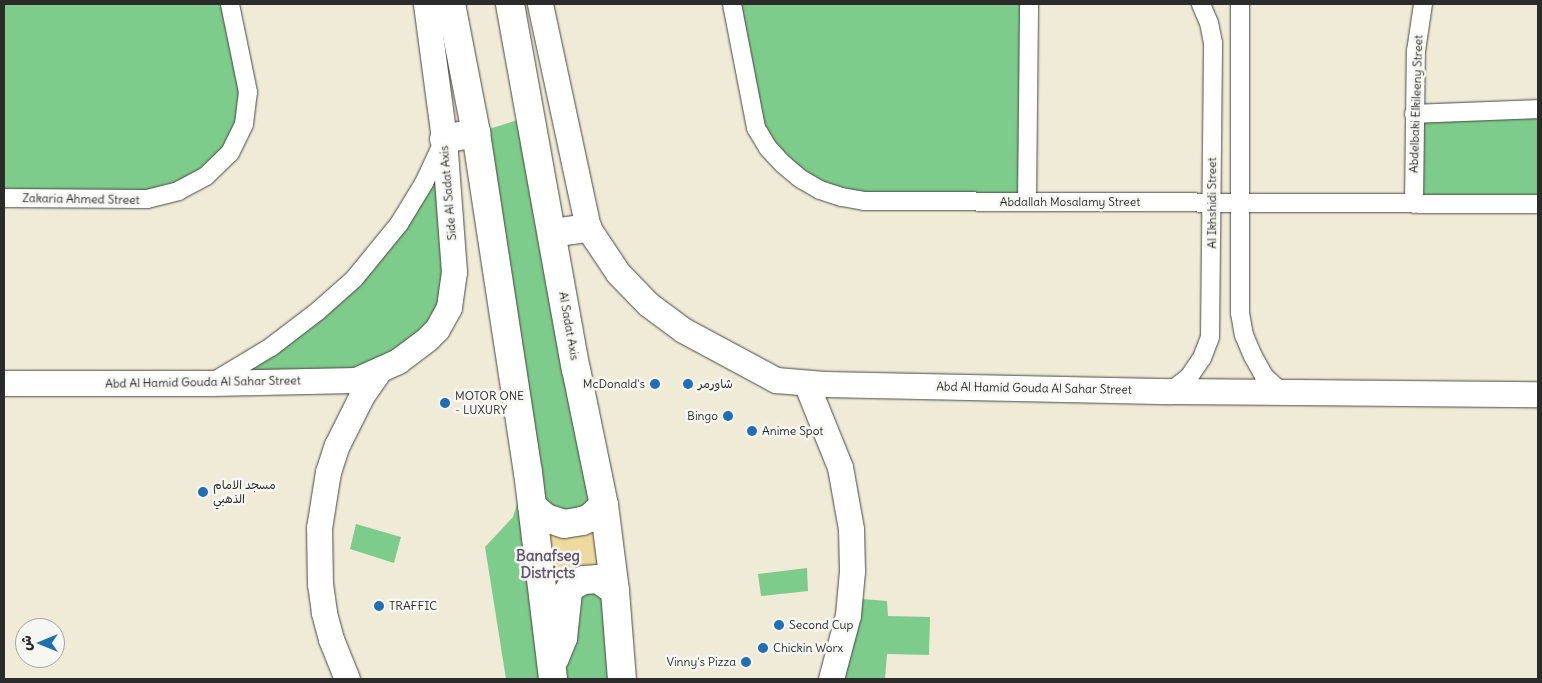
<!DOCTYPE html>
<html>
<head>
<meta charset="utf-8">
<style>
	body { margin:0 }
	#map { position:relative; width:1542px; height:683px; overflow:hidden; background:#efebd6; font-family:Delius,"Playpen Sans Arabic",sans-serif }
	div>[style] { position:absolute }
	.green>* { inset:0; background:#7ecc8b }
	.sand>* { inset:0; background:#eeda9e }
	.roads { filter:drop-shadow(0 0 1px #484845) drop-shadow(0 0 1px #484845) }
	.street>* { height:18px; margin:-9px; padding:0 9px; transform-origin:9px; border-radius:9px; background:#fff }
	.secondary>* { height:25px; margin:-12.5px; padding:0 12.5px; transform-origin:12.5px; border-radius:12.5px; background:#fff }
	.primary>* { height:28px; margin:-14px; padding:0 14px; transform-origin:14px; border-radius:14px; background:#fff }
	.dots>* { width:14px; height:14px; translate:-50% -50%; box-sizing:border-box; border:2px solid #f6f6f2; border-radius:50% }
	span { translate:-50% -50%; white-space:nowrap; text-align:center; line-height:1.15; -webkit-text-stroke:5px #f6f6f2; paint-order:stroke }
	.street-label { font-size:12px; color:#2b2b2b }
	.poi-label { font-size:12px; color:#2b2b2b }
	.right { translate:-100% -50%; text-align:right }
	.left { translate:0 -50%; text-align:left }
	.quarter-label { font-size:15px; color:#645770; font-weight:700 }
	.frame { position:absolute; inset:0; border:5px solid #2b2b2b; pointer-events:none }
	.north { position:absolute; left:15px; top:618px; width:50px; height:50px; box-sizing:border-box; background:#f6f6f2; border:1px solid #a5a5a2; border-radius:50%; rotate:270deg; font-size:14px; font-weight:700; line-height:20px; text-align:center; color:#2b2b2b }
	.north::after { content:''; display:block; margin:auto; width:18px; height:22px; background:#1f6fb2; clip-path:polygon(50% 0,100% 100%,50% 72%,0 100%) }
</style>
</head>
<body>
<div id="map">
	<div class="green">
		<div style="clip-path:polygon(4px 4px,230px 4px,248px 92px,230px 153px,178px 191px,4px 198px)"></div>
		<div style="clip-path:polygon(732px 4px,1029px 4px,1027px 201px,842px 197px,768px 148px)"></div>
		<div style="clip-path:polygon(1538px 109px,1538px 204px,1414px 204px,1414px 114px)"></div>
		<div style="clip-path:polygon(531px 116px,604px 505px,567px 601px,598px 579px,622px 679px,506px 679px,485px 547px,513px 517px,527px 474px,476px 133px)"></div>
		<div style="clip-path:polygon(435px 161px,449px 307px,367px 377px,211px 383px,337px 296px)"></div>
		<div style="clip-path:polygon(356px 524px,401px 537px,394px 563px,350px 549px)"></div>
		<div style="clip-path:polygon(807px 568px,808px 591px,761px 596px,758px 574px)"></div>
		<div style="clip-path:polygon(850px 598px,887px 601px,888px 616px,930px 617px,929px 655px,887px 654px,885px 679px,831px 679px)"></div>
	</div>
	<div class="sand">
		<div style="clip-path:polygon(538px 513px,590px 518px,615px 591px,584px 580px,563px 638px)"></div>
	</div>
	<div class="roads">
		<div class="street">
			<div style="left:732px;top:4px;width:126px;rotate:79deg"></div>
			<div style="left:756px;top:128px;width:23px;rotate:59deg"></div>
			<div style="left:768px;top:148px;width:22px;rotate:47deg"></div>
			<div style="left:783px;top:164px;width:23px;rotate:40deg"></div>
			<div style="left:801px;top:179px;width:22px;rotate:30deg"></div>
			<div style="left:820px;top:190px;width:23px;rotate:18deg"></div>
			<div style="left:842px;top:197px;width:22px;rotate:10deg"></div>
			<div style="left:864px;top:201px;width:674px;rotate:0.26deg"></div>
			<div style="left:1240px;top:4px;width:309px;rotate:90deg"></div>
			<div style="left:1240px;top:313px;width:22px;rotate:80deg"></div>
			<div style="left:1244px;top:335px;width:23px;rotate:67deg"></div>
			<div style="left:1253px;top:356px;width:23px;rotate:61deg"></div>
			<div style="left:1264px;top:376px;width:22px;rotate:43deg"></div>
			<div style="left:1414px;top:114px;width:124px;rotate:-2.3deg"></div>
			<div style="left:4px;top:198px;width:143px;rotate:0.4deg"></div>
			<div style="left:147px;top:199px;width:32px;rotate:-14deg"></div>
			<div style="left:178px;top:191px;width:32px;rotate:-28deg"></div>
			<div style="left:206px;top:176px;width:33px;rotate:-44deg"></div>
			<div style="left:230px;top:153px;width:32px;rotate:-64deg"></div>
			<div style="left:244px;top:124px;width:32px;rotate:-83deg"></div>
			<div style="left:248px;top:92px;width:90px;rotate:-101.6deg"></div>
			<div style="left:1027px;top:201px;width:197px;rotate:-89.4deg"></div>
			<div style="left:1414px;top:204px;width:153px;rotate:-89.3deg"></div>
			<div style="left:1416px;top:51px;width:48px;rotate:-81.5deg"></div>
			<div style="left:213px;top:382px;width:68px;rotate:-31.1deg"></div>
			<div style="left:271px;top:347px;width:59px;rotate:-37.5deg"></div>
			<div style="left:318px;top:311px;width:48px;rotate:-41.6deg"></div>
			<div style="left:354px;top:279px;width:71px;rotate:-50.7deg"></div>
			<div style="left:399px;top:224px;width:48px;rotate:-58.6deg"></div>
			<div style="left:424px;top:183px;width:45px;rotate:-65.1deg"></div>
			<div style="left:1171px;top:391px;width:23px;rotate:-38deg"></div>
			<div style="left:1189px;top:377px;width:23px;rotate:-56deg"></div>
			<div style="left:1202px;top:358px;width:22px;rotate:-69deg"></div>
			<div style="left:1210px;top:337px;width:294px;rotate:-89.4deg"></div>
			<div style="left:1213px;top:43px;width:20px;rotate:-101deg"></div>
			<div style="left:1209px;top:23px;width:21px;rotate:-113deg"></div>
		</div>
		<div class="secondary">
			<div style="left:540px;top:4px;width:229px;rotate:77.9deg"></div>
			<div style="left:588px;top:228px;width:54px;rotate:56.3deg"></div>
			<div style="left:618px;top:273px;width:43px;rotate:45.9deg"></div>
			<div style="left:648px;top:304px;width:44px;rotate:36.6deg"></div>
			<div style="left:683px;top:330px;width:106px;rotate:28.3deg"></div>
			<div style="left:776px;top:380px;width:48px;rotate:4.8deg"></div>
			<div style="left:824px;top:384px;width:347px;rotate:1.2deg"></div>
			<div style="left:1171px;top:391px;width:367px;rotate:0.5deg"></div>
			<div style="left:4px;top:383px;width:207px"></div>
			<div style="left:211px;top:383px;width:145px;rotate:-1.2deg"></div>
			<div style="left:356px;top:380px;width:46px;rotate:-24.3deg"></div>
			<div style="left:398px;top:361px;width:38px;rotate:-37deg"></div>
			<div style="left:428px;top:338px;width:13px;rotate:-45deg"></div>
			<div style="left:437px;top:329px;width:25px;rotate:-61deg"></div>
			<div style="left:449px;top:307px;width:35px;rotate:-82deg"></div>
			<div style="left:454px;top:272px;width:133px;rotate:-94.3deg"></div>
			<div style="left:444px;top:139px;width:136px;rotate:-97.6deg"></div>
			<div style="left:806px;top:383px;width:91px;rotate:68deg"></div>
			<div style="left:840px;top:467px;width:63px;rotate:79.9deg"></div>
			<div style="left:851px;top:529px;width:42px;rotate:88.6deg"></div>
			<div style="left:852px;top:571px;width:44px;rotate:95.2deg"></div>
			<div style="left:848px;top:615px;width:66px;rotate:104.9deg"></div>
			<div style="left:347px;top:679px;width:43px;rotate:-111.8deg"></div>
			<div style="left:331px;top:639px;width:28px;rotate:-105deg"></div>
			<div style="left:324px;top:612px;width:28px;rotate:-98deg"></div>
			<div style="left:320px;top:584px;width:56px;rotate:-91deg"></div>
			<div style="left:319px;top:528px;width:57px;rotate:-80.9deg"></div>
			<div style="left:328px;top:472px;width:28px;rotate:-72deg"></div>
			<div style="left:337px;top:445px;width:56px;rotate:-63.4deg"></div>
			<div style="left:362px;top:395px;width:28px;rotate:-55deg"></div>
		</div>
		<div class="primary">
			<div style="left:451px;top:4px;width:131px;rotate:79deg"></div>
			<div style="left:476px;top:133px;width:343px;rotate:81.3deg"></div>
			<div style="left:528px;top:472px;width:209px;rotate:83.1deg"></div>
			<div style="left:510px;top:4px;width:371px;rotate:79.8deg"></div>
			<div style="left:576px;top:369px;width:139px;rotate:78.4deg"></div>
			<div style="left:604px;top:505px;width:87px;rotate:82.7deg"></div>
			<div style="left:615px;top:591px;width:88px;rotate:85.5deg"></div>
			<div style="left:444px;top:139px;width:33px;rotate:-11deg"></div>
			<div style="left:552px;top:233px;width:36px;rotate:-8deg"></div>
			<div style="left:532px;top:506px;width:18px;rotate:41deg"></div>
			<div style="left:546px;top:518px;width:19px;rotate:18deg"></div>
			<div style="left:564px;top:524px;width:18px;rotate:-9deg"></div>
			<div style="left:582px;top:521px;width:9px;rotate:-21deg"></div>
			<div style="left:590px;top:518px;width:19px;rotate:-43deg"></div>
			<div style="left:555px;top:658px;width:22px;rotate:-68deg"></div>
			<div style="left:563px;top:638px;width:46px;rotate:-83.8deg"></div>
			<div style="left:568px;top:592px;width:7px;rotate:-56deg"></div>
			<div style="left:572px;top:586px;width:13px;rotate:-27deg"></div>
			<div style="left:584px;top:580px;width:14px;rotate:-4deg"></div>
			<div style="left:598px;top:579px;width:21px;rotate:35deg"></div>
		</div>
	</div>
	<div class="dots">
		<div style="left:655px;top:384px;background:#1f6fb2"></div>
		<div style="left:688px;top:384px;background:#1f6fb2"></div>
		<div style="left:445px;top:403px;background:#1f6fb2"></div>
		<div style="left:728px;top:416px;background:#1f6fb2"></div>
		<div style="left:752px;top:431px;background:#1f6fb2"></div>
		<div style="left:203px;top:492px;background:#1f6fb2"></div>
		<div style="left:379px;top:606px;background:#1f6fb2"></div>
		<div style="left:779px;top:625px;background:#1f6fb2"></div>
		<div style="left:763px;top:648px;background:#1f6fb2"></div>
		<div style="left:746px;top:662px;background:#1f6fb2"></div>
	</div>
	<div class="street-label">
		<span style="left:1416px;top:104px;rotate:-88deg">Abdelbaki Elkileeny Street</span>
		<span style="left:448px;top:193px;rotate:-95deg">Side Al Sadat Axis</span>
		<span style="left:81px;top:199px;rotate:1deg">Zakaria Ahmed Street</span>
		<span style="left:1070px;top:202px">Abdallah Mosalamy Street</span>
		<span style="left:1212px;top:203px;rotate:-90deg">Al Ikhshidi Street</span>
		<span style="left:569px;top:326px;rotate:80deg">Al Sadat Axis</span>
		<span style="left:203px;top:382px;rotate:-1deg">Abd Al Hamid Gouda Al Sahar Street</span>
		<span style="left:1034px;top:388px;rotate:1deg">Abd Al Hamid Gouda Al Sahar Street</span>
	</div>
	<div class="poi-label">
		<span class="right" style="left:645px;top:384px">McDonald's</span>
		<span class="left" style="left:698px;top:384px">شاورمر</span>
		<span class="left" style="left:455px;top:403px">MOTOR ONE<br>- LUXURY</span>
		<span class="right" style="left:718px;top:416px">Bingo</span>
		<span class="left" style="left:762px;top:431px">Anime Spot</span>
		<span class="left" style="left:213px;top:492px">مسجد الامام<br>الذهبي</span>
		<span class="left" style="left:389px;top:606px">TRAFFIC</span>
		<span class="left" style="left:789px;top:625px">Second Cup</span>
		<span class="left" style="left:773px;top:648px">Chickin Worx</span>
		<span class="right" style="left:736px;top:662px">Vinny's Pizza</span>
	</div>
	<div class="quarter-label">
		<span style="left:548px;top:564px">Banafseg<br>Districts</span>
	</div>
	<div class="frame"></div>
	<div class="north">ش</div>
</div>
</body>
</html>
